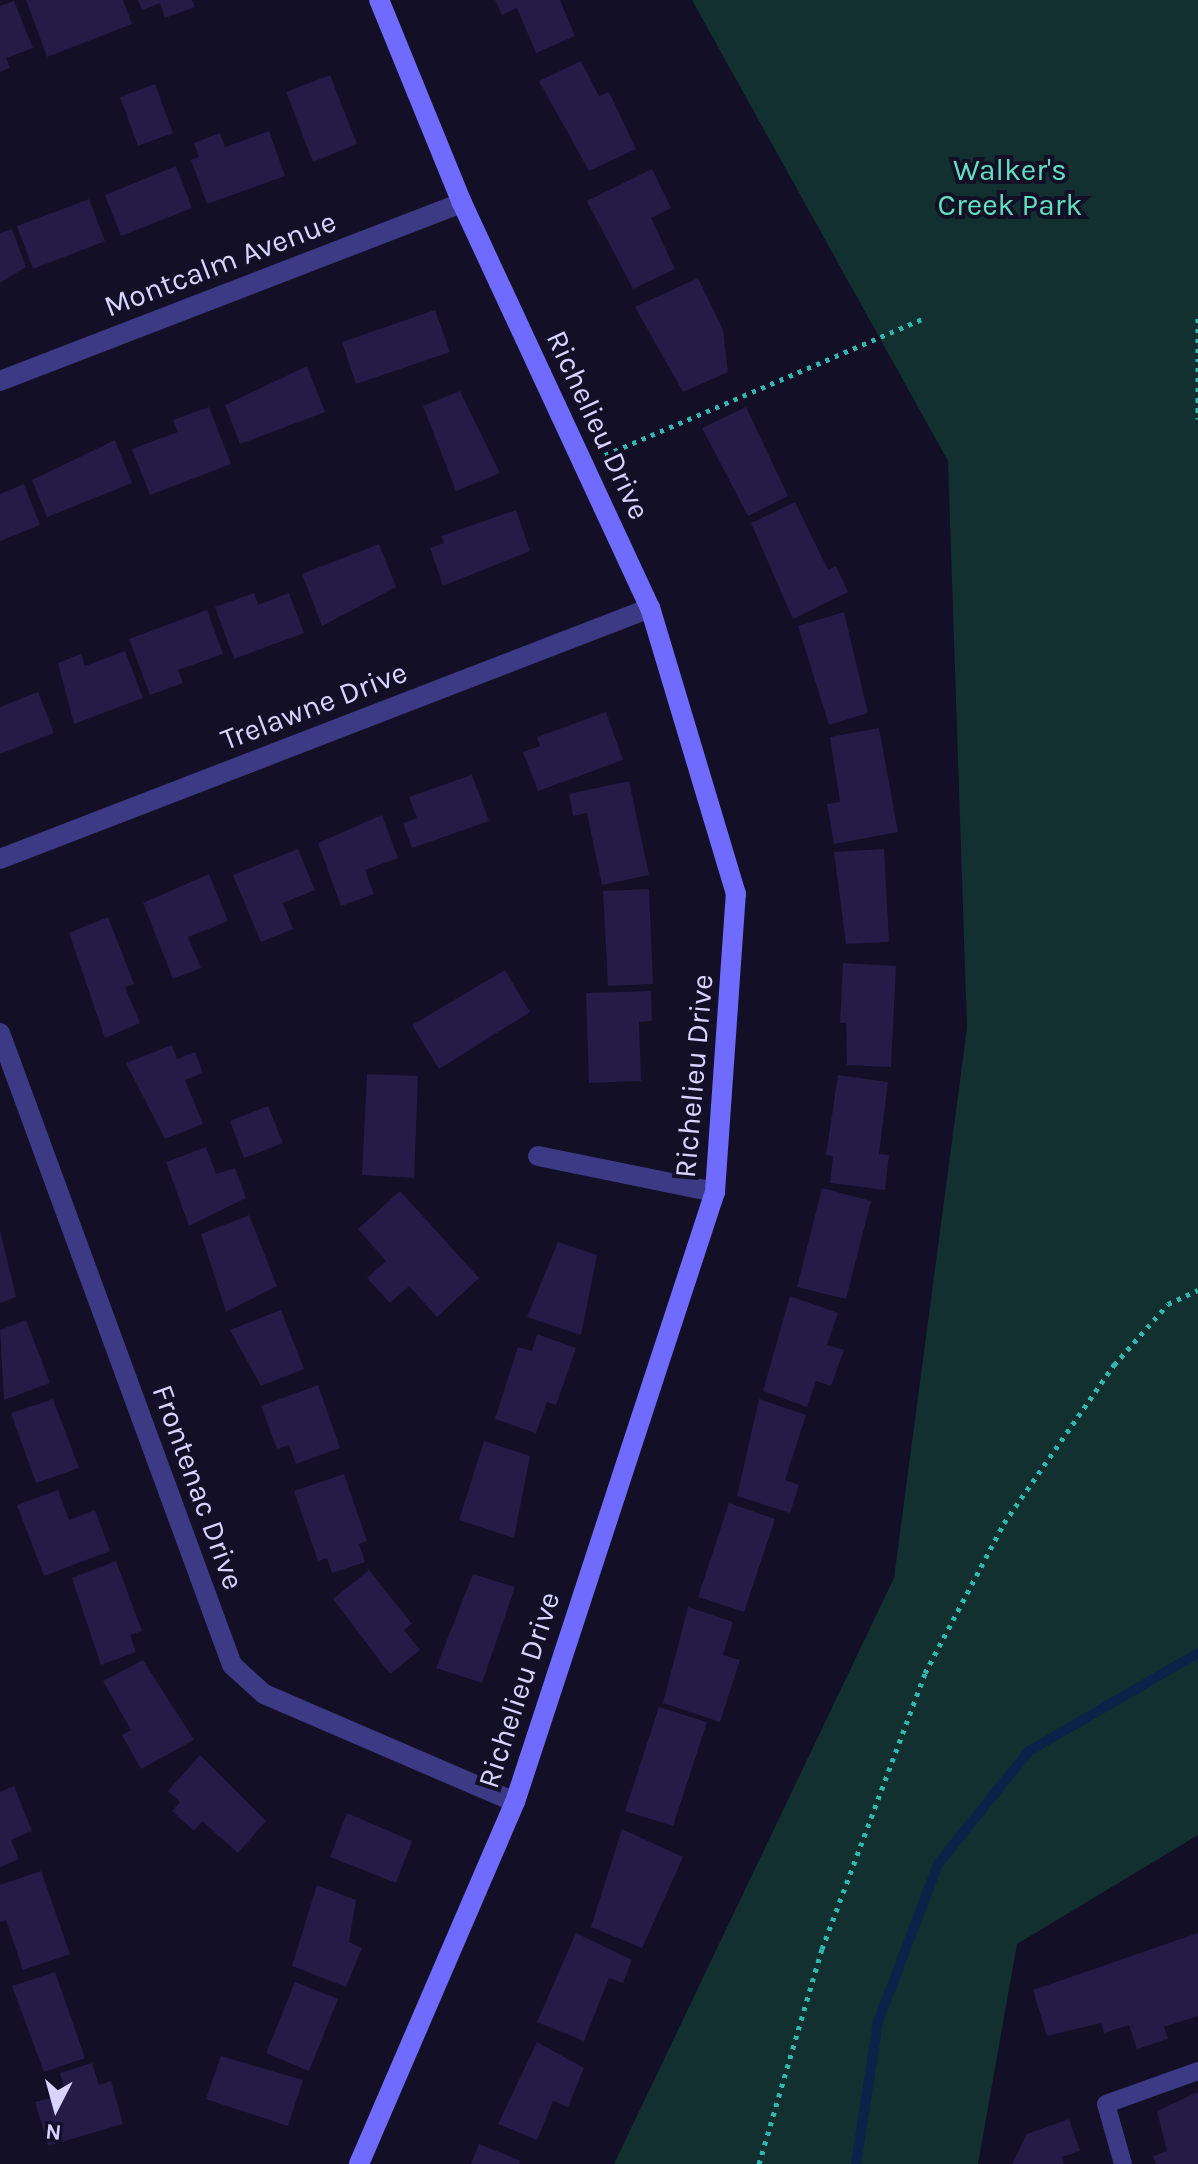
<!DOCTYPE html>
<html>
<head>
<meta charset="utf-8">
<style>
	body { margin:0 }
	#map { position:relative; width:1198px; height:2164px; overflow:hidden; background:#130f26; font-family:Karla,sans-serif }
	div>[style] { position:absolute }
	.green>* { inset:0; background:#12302f }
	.stream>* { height:10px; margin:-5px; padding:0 5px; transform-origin:5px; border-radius:5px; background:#0c2248 }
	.building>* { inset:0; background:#241b47 }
	.path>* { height:5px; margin-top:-2.5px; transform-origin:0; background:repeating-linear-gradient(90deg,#2fb8b0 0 4px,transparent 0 10px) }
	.lane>* { height:18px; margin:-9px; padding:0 9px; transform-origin:9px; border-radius:9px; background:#3d3a85 }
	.street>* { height:20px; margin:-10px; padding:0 10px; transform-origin:10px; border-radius:10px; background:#3d3a85 }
	.secondary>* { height:20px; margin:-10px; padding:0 10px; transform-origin:10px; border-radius:10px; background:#6f6bff }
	span { translate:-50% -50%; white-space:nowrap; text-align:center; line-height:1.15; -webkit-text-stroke:8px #130f26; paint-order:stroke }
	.park-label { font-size:30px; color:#5fe0c0 }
	.street-label { font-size:30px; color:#d9d4ff }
	.north { position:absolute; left:16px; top:2068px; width:80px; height:80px; -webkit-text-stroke:6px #130f26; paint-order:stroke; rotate:186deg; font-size:22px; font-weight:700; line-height:32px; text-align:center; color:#d9d4ff }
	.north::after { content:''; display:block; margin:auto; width:28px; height:36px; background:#d9d4ff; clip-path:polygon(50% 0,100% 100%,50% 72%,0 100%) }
</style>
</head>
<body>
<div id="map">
	<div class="green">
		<div style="clip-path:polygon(692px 0,1198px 0,1198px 1835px,1017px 1944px,978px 2164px,614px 2164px,894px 1578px,967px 1028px,948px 461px)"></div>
	</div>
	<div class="stream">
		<div style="left:856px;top:2164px;width:144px;rotate:-81.2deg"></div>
		<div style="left:878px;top:2022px;width:169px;rotate:-69.2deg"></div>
		<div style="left:938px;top:1864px;width:145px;rotate:-51.2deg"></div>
		<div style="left:1029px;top:1751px;width:195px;rotate:-30.1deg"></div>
	</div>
	<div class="building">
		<div style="clip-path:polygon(26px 0,123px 0,132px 24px,47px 57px)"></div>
		<div style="clip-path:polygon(138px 0,192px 0,195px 7px,165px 18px,160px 3px,142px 10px)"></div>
		<div style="clip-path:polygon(495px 0,560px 0,575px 36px,536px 53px,517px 8px,502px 15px)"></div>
		<div style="clip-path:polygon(14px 1px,33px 48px,6px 58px,10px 68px,0 72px,0 6px)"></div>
		<div style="clip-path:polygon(581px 61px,599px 96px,609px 92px,636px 149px,589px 171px,539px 81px)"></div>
		<div style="clip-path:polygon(330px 75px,357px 144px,313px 162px,286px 92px)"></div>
		<div style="clip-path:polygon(155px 84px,173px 133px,138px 146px,120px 97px)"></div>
		<div style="clip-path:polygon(269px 131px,285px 176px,207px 204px,191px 160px,199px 157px,194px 143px,220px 133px,225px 147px)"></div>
		<div style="clip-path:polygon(176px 166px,192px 208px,121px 236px,105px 195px)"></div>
		<div style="clip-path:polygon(652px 169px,671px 208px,651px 218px,675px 269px,633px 289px,587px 201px)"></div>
		<div style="clip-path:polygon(89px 199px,105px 241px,33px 269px,17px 226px)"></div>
		<div style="clip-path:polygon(12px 229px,26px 267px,0 283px,0 233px)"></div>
		<div style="clip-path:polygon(698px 278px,723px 330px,728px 372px,683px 392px,635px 307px)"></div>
		<div style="clip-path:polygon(435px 310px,450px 352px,356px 384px,342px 342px)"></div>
		<div style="clip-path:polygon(307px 366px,325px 412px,240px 444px,225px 405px)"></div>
		<div style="clip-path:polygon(460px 391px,500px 473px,456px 491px,423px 406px)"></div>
		<div style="clip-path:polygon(209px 407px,231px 464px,150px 495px,132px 449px,178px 432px,173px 420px)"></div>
		<div style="clip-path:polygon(746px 407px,788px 496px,748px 516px,702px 428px)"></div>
		<div style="clip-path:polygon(115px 440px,132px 483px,47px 517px,32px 480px)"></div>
		<div style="clip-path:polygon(24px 484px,40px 525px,0 541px,0 494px)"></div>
		<div style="clip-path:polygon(795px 502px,828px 570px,836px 566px,848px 592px,793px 619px,751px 523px)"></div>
		<div style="clip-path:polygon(516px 510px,530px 551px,443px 586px,430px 548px,444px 543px,441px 536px)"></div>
		<div style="clip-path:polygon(379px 544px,396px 587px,322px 626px,302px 574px)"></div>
		<div style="clip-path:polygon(254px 593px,258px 605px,289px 593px,304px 633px,234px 659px,215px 607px)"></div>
		<div style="clip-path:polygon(207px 610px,223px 654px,178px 670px,183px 683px,150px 695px,129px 639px)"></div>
		<div style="clip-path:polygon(844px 612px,868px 713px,829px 725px,798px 626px)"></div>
		<div style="clip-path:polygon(125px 651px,143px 698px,74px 724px,58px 663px,81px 654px,85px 666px)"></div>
		<div style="clip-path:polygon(38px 692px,54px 733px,0 754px,0 707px)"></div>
		<div style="clip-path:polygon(606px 712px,623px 760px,538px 791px,523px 752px,540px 746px,537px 737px)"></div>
		<div style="clip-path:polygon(879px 728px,898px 832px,834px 844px,827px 804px,840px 802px,830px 737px)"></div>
		<div style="clip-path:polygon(472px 775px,489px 821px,412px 848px,403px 823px,417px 818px,409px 797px)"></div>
		<div style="clip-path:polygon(629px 781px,649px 875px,602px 885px,587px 813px,573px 816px,569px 794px)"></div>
		<div style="clip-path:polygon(382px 815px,398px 858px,365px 870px,374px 894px,341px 906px,318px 843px)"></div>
		<div style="clip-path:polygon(298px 849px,315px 890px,283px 903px,293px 929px,261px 942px,233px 875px)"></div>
		<div style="clip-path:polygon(884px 849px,889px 942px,846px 944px,834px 852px)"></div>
		<div style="clip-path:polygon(209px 874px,228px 921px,188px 937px,201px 968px,173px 979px,143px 903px)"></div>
		<div style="clip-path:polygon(649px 889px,653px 984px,608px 986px,603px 891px)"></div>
		<div style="clip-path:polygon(108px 917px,134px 984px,125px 987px,140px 1023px,105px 1038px,69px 933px)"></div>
		<div style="clip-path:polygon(843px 963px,896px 966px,891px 1067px,847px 1065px,846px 1023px,840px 1023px)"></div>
		<div style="clip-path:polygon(505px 970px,530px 1012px,439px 1069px,412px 1025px)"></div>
		<div style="clip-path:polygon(651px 991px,652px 1021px,639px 1022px,641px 1081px,589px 1083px,586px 993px)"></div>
		<div style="clip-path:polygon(172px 1045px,177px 1059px,195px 1052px,203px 1073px,185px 1080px,203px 1124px,165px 1139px,126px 1063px)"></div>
		<div style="clip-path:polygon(367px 1074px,418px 1076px,414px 1178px,362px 1175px)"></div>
		<div style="clip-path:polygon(838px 1075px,888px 1082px,879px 1154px,889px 1155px,885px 1190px,830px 1183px,833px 1156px,826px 1155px)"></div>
		<div style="clip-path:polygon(268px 1106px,283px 1143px,244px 1158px,230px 1121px)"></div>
		<div style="clip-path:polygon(206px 1147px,216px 1174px,235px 1168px,246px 1198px,189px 1226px,166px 1162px)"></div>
		<div style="clip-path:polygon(822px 1188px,871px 1201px,846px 1299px,797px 1287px)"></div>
		<div style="clip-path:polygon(400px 1191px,479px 1278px,437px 1317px,409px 1286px,390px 1303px,367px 1278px,386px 1261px,358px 1229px)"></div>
		<div style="clip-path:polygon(249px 1215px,277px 1286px,226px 1312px,201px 1234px)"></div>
		<div style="clip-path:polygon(0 1230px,16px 1297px,0 1303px)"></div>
		<div style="clip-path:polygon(558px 1242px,597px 1255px,581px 1335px,527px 1317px)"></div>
		<div style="clip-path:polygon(790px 1296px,838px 1313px,827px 1345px,844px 1350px,831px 1386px,816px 1381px,807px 1407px,763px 1391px)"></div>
		<div style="clip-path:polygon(281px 1310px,304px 1369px,261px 1386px,230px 1330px)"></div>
		<div style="clip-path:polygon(26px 1320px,50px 1383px,4px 1400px,0 1330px)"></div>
		<div style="clip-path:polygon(537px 1334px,576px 1348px,556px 1405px,547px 1402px,536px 1433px,495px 1419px,518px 1347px,532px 1351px)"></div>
		<div style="clip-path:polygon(318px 1385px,340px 1448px,296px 1464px,289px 1445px,277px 1449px,261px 1406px)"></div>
		<div style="clip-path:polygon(53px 1399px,79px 1468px,36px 1483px,11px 1413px)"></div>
		<div style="clip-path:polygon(759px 1399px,806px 1415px,785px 1480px,799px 1485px,790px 1513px,737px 1496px)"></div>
		<div style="clip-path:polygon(484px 1441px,530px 1456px,514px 1538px,459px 1520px)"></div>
		<div style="clip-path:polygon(344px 1474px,367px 1541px,359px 1544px,365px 1562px,332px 1573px,327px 1558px,318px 1561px,294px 1491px)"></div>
		<div style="clip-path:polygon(58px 1490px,69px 1520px,95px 1510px,110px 1551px,44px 1576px,17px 1505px)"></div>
		<div style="clip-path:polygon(729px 1503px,775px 1519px,744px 1612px,698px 1597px)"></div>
		<div style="clip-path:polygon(116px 1561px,142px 1631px,130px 1635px,136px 1652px,101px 1665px,72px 1578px)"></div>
		<div style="clip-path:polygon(369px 1570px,412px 1624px,404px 1630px,420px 1650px,390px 1674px,333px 1599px)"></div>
		<div style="clip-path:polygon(473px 1574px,515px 1587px,482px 1683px,436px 1668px)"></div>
		<div style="clip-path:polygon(688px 1607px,733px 1622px,723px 1655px,740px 1660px,720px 1722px,663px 1703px)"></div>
		<div style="clip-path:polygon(143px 1660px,194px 1740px,141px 1769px,122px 1735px,131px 1730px,103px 1681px)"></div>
		<div style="clip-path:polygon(659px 1707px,707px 1722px,673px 1826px,625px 1811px)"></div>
		<div style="clip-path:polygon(200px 1755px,266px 1821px,238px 1853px,202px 1821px,194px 1831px,172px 1811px,180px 1802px,168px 1791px)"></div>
		<div style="clip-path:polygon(14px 1786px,32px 1831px,11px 1840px,19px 1859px,0 1867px,0 1792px)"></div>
		<div style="clip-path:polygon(347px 1813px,412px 1841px,396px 1883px,330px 1857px)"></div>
		<div style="clip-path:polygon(622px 1829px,683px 1857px,642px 1948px,591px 1927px)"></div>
		<div style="clip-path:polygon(41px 1871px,70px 1954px,23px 1970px,6px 1920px,0 1922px,0 1885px)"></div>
		<div style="clip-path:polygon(317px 1885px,356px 1900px,349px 1942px,362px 1948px,346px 1987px,292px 1966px)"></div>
		<div style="clip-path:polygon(576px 1933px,632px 1960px,623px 1983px,609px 1978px,584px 2041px,537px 2022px)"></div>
		<div style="clip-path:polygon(1198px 1933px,1198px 2016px,1164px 2027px,1168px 2039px,1137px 2049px,1129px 2025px,1104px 2033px,1101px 2023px,1047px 2036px,1033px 1990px)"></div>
		<div style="clip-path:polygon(55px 1972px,85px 2058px,44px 2072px,12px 1986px)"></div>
		<div style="clip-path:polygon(295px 1982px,338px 1999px,309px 2071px,266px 2053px)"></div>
		<div style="clip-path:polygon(537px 2042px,584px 2068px,568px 2107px,553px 2101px,537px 2140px,498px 2124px)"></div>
		<div style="clip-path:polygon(221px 2056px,303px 2080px,288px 2126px,206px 2099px)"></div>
		<div style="clip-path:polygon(92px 2063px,99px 2085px,111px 2081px,123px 2124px,48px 2146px,35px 2102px,66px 2094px,60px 2073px)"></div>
		<div style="clip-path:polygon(1198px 2092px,1198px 2164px,1156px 2164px,1153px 2156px,1167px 2151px,1157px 2111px)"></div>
		<div style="clip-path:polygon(1069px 2119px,1080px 2151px,1062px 2157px,1064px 2164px,1012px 2164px,1027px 2134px)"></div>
		<div style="clip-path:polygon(479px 2144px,521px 2161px,519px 2164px,471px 2164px)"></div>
	</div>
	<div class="path">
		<div style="left:1198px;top:318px;width:101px;rotate:90deg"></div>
		<div style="left:605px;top:455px;width:347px;rotate:-23.2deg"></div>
		<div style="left:759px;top:2164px;width:224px;rotate:-73.7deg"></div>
		<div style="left:822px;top:1949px;width:295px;rotate:-69.5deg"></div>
		<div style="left:925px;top:1673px;width:170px;rotate:-62.2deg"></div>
		<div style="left:1004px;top:1523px;width:193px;rotate:-55.2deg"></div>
		<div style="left:1114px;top:1365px;width:81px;rotate:-48.5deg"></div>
		<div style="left:1168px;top:1304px;width:33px;rotate:-25deg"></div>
	</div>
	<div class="lane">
		<div style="left:1123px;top:2164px;width:62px;rotate:-105.8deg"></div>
		<div style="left:1106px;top:2104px;width:98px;rotate:-19.7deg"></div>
	</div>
	<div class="street">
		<div style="left:0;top:381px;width:495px;rotate:-21.1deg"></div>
		<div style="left:0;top:859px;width:697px;rotate:-21.11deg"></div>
		<div style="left:0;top:1033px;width:673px;rotate:69.84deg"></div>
		<div style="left:232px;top:1665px;width:43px;rotate:42.2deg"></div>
		<div style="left:264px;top:1694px;width:273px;rotate:23.3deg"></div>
		<div style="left:538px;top:1156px;width:181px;rotate:11.5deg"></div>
	</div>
	<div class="secondary">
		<div style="left:359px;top:2164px;width:394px;rotate:-66.7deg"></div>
		<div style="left:515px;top:1802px;width:642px;rotate:-71.85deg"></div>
		<div style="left:715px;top:1192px;width:299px;rotate:-86deg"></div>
		<div style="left:736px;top:894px;width:299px;rotate:-106.7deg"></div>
		<div style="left:650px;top:608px;width:447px;rotate:-114.9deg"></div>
		<div style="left:462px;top:203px;width:219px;rotate:-112.2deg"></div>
	</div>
	<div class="park-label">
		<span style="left:1010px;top:187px">Walker's<br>Creek Park</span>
	</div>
	<div class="street-label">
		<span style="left:220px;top:264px;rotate:-21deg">Montcalm Avenue</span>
		<span style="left:598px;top:425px;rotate:65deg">Richelieu Drive</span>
		<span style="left:314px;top:706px;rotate:-21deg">Trelawne Drive</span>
		<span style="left:694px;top:1076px;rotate:-85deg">Richelieu Drive</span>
		<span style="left:198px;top:1487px;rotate:70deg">Frontenac Drive</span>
		<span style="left:519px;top:1690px;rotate:-72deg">Richelieu Drive</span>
	</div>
	<div class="north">N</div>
</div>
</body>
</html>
